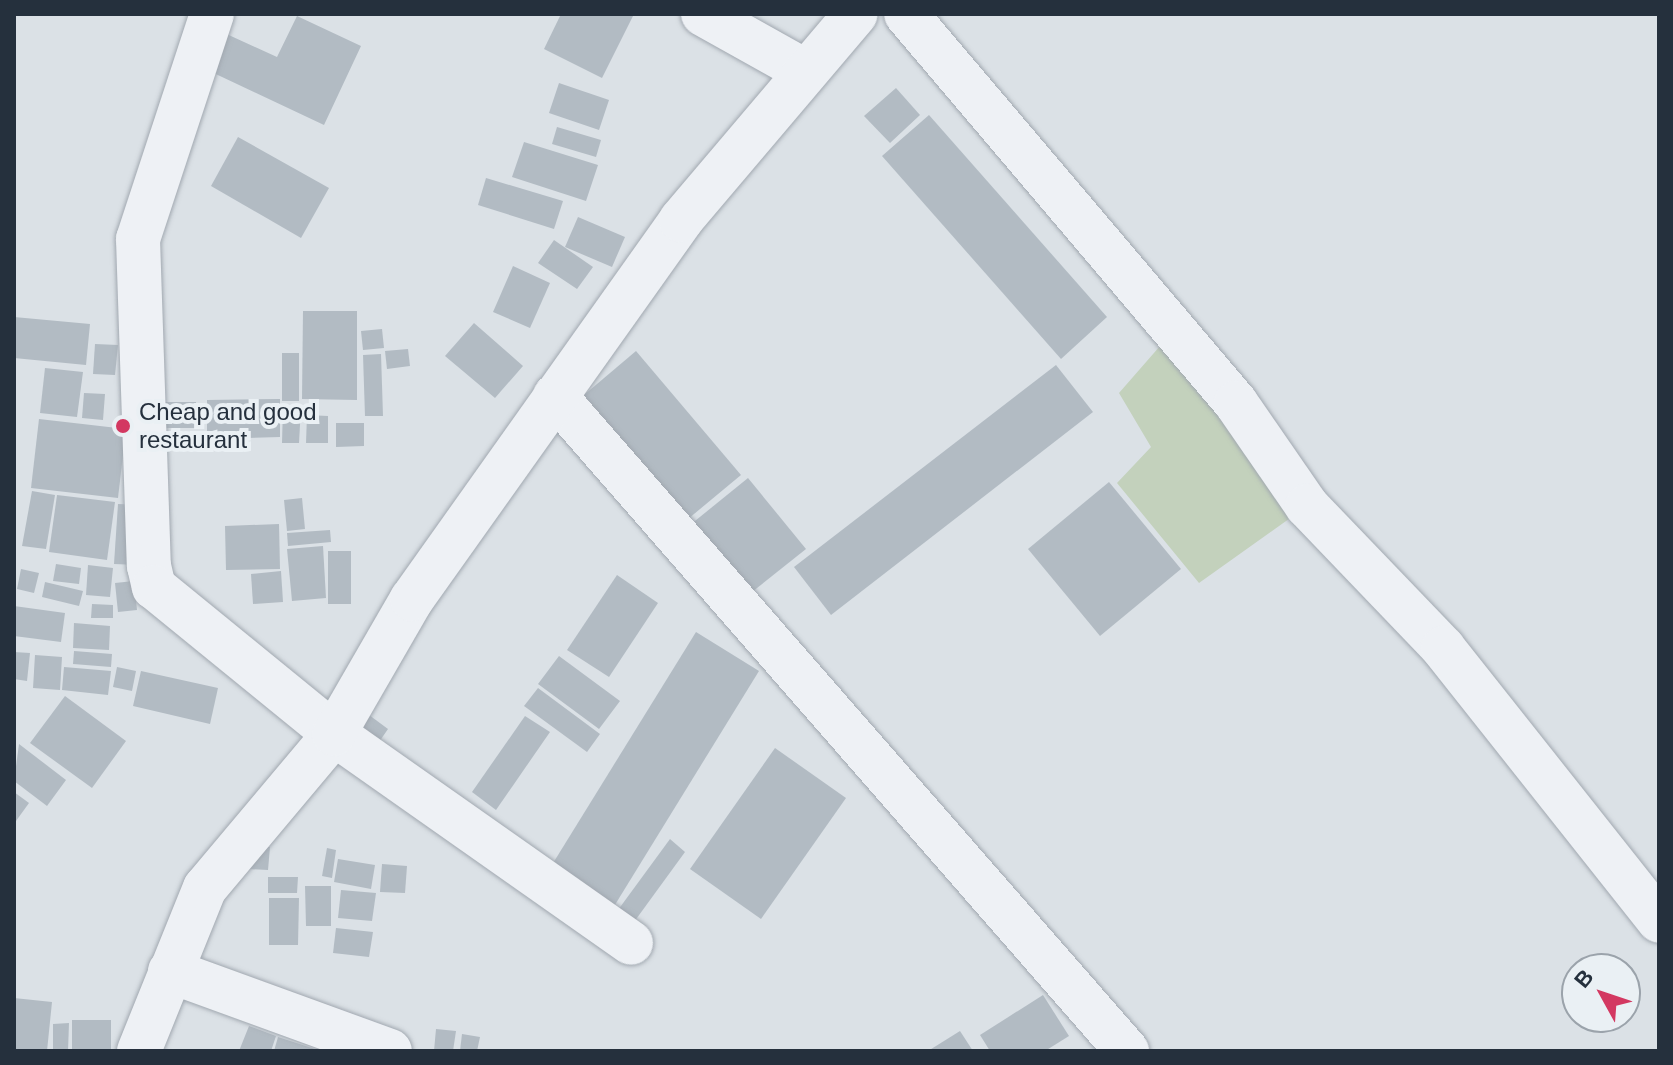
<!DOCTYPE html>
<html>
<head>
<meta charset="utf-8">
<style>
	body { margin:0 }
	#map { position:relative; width:1673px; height:1065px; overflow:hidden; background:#dbe1e6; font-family:Helvetica,sans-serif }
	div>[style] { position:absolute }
	.green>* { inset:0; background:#c3d1bc }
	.building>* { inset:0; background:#b2bbc3 }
	.roads { filter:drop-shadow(0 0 2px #a1a8b0) drop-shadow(0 0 2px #a1a8b0) }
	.minor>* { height:44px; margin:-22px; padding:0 22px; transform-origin:22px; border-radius:22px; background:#eef1f5 }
	.dots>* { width:22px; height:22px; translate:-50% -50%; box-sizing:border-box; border:4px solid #eaf0f4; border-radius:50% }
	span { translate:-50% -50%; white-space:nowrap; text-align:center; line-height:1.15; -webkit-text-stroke:8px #eaf0f4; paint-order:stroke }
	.poi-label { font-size:24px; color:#25303d }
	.left { translate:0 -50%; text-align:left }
	.frame { position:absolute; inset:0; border:16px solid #25303d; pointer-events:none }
	.north { position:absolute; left:1561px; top:953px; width:80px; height:80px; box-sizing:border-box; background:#eaf0f4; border:2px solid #9ba3ab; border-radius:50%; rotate:310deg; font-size:22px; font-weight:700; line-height:32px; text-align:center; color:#25303d }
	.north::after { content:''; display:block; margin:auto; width:28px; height:36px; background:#d33861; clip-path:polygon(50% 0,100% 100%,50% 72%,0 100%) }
</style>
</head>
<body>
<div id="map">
	<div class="green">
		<div style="clip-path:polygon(1174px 330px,1307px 506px,1199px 583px,1117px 483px,1151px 447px,1119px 393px)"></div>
	</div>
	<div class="building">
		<div style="clip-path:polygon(561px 14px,634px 14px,602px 78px,544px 49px)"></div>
		<div style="clip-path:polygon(297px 16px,361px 46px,324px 125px,203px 68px,220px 31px,277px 57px)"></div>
		<div style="clip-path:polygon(559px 83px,609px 100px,599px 130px,549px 113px)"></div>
		<div style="clip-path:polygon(896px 88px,920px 115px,890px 143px,864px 116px)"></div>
		<div style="clip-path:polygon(929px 115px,1107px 317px,1061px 359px,882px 156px)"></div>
		<div style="clip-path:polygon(557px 127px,601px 140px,596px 157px,552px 144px)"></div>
		<div style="clip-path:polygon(238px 137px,329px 188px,301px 238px,211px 186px)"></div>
		<div style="clip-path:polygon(524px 142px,598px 165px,586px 201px,512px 177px)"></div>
		<div style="clip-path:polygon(486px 178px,563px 201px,554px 229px,478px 205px)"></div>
		<div style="clip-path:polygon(578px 217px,625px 237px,612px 267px,565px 247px)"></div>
		<div style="clip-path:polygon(554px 240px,593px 267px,577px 289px,538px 263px)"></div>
		<div style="clip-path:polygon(513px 266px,550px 283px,530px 328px,493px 312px)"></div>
		<div style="clip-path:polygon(303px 311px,357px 311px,357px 400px,302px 399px)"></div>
		<div style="clip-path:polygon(14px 317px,90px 324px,86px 365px,14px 358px)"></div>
		<div style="clip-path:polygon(474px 323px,523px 366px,495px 398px,445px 356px)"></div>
		<div style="clip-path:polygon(382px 329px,384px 348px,363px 350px,361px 331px)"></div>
		<div style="clip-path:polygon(95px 344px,118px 345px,115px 375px,93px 374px)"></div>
		<div style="clip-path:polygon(408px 349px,410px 366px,387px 369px,385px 351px)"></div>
		<div style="clip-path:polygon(636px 351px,741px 475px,688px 519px,584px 395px)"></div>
		<div style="clip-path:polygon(282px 353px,299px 353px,299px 401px,282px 401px)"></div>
		<div style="clip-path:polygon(381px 354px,383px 416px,365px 416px,363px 355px)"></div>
		<div style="clip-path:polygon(1056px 365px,1093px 412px,831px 615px,794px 567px)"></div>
		<div style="clip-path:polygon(45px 368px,83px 372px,77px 417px,40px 413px)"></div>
		<div style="clip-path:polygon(84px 393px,105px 394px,103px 420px,82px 418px)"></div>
		<div style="clip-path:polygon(280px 399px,280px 437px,207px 439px,207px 400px)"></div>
		<div style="clip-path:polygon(152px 402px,196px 402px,196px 428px,153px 428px)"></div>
		<div style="clip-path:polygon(283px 407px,301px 407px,299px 443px,282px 443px)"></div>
		<div style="clip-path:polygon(307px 415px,328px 416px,328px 443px,306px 443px)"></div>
		<div style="clip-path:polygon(39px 419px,126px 429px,118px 498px,31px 488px)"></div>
		<div style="clip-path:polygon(336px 423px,364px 423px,364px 446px,336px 447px)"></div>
		<div style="clip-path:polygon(748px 478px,806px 549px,747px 596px,690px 525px)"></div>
		<div style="clip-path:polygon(1109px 482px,1181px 569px,1100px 636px,1028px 549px)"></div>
		<div style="clip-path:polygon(32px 491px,55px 495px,46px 549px,22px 546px)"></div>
		<div style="clip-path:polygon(57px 495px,115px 502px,107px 560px,49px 552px)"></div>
		<div style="clip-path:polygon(302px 498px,305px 529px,287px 531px,284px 500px)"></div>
		<div style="clip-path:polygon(118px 504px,142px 505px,138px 565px,114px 564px)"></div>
		<div style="clip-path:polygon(279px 524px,280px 569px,226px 570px,225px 526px)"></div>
		<div style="clip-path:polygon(330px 530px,331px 542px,288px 546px,287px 533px)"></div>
		<div style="clip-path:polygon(323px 546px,326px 598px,292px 601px,287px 549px)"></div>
		<div style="clip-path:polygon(328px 551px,351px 551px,351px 604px,328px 604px)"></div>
		<div style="clip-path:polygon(56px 564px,81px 568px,79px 584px,53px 581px)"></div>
		<div style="clip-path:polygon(88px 565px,113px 568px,110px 597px,86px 595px)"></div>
		<div style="clip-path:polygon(21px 569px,39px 573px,34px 593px,17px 589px)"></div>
		<div style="clip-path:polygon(281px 571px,283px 602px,253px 604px,251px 574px)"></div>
		<div style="clip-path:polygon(617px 575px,658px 603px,609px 677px,567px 650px)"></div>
		<div style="clip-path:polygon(134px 581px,137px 610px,118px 612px,115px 583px)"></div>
		<div style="clip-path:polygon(45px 582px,83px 591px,79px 606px,42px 597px)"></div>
		<div style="clip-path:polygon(92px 604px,113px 605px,113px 618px,91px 618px)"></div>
		<div style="clip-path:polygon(14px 606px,65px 613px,61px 642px,14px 636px)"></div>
		<div style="clip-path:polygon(74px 623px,110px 626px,109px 650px,73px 648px)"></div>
		<div style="clip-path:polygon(696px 632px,759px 671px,613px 908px,550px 868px)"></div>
		<div style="clip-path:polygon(74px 651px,112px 654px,111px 667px,73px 664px)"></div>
		<div style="clip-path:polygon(14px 652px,30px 653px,27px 681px,14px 679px)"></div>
		<div style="clip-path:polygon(35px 655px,62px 657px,60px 690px,33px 688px)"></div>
		<div style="clip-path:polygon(559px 656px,620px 701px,599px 729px,538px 684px)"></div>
		<div style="clip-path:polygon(64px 667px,111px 671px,108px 695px,62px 690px)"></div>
		<div style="clip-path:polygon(117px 667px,136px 671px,132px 691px,113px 687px)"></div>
		<div style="clip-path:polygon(141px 671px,218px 688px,210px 724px,133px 706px)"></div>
		<div style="clip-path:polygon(538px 688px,600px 734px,587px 752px,524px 706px)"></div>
		<div style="clip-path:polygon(65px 696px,126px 741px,92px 788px,30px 743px)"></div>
		<div style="clip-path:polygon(361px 709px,388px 729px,375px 748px,348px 728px)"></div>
		<div style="clip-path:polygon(525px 716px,550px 732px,496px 810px,472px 792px)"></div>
		<div style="clip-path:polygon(19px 744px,66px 780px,47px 806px,14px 781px)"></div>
		<div style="clip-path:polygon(775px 748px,846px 798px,761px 919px,690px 869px)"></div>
		<div style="clip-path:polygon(14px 792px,29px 803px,16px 821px,14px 820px)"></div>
		<div style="clip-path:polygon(670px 839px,685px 852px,634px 922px,618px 910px)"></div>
		<div style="clip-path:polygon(250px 845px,270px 847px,268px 870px,248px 869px)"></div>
		<div style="clip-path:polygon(327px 848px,336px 850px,332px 878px,322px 876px)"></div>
		<div style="clip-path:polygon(338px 859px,375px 865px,371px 889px,334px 882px)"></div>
		<div style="clip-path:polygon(382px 864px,407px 866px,405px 893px,380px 892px)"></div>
		<div style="clip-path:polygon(268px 877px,298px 877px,297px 893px,268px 893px)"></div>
		<div style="clip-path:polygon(305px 886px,331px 886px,331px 926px,306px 926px)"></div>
		<div style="clip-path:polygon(341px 890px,376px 893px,372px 921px,338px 918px)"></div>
		<div style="clip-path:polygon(269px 898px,299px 898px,298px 945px,269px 945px)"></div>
		<div style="clip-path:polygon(336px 928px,373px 932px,369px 957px,333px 953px)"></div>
		<div style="clip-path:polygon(1043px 995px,1069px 1036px,1045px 1051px,990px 1051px,980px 1035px)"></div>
		<div style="clip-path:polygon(14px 998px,52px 1002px,47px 1051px,14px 1049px)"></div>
		<div style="clip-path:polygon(72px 1020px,111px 1020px,111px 1051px,72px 1051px)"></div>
		<div style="clip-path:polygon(69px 1023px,68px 1051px,53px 1051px,53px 1024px)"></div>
		<div style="clip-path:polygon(249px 1026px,276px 1036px,271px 1051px,239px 1051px)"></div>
		<div style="clip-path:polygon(436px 1029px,456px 1031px,453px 1051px,434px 1051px)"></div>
		<div style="clip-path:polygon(960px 1031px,973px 1051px,928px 1051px)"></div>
		<div style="clip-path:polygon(462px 1034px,480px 1037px,477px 1051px,460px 1051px)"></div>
		<div style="clip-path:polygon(278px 1037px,318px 1050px,318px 1051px,274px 1051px)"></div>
	</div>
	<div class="roads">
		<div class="minor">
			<div style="left:212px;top:14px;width:237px;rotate:108.2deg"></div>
			<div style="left:138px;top:239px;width:327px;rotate:88.1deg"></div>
			<div style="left:149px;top:566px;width:22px;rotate:77deg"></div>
			<div style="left:154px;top:587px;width:232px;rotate:39.2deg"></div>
			<div style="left:334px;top:734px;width:363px;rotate:35.1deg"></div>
			<div style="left:703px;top:14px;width:115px;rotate:29.2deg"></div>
			<div style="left:906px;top:14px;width:510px;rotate:49.69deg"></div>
			<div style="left:1236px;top:403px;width:125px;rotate:55.4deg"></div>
			<div style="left:1307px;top:506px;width:197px;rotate:46.2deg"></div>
			<div style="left:1443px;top:648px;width:348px;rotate:51.6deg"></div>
			<div style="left:555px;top:396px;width:870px;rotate:48.87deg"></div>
			<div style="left:170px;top:971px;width:234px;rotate:20deg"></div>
			<div style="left:139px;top:1051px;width:176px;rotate:-68deg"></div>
			<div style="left:205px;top:888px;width:201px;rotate:-50deg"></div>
			<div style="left:334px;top:734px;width:156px;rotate:-60deg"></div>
			<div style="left:412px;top:599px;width:465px;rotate:-54.6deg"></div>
			<div style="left:681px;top:220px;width:270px;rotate:-49.7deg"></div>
		</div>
	</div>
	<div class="dots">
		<div style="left:123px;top:426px;background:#d33861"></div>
	</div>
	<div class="poi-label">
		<span class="left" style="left:139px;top:426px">Cheap and good<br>restaurant</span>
	</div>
	<div class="frame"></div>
	<div class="north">B</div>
</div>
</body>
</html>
